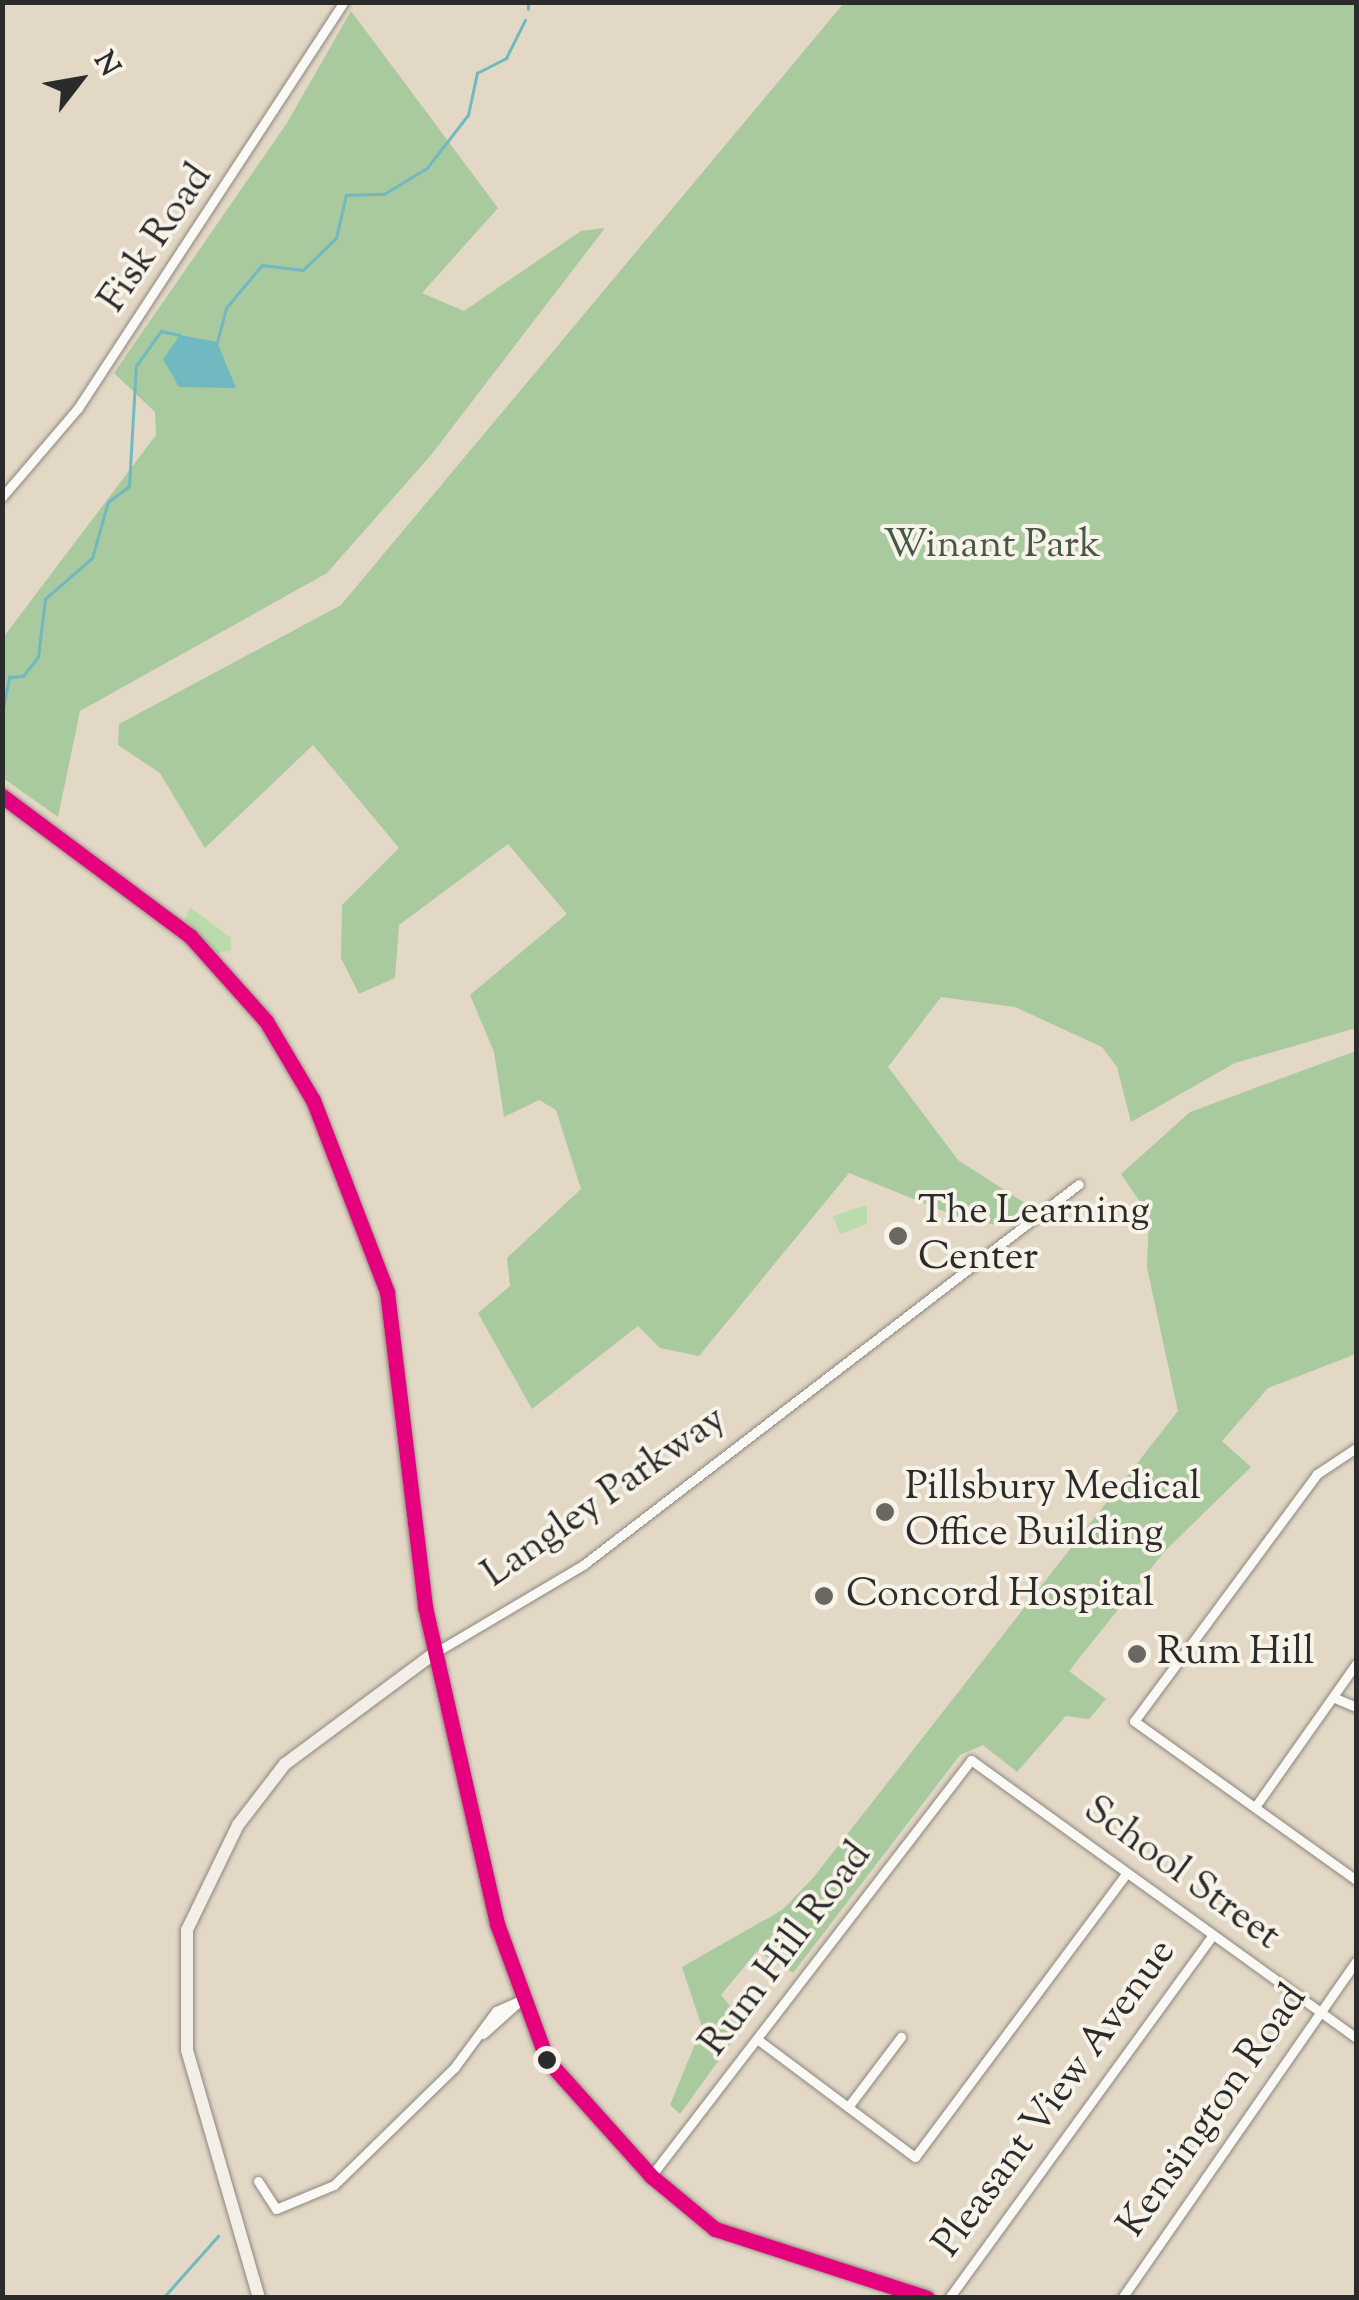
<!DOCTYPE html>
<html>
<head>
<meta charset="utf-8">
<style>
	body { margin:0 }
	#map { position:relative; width:1359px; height:2300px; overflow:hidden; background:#e3d8c6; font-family:"Sorts Mill Goudy",serif }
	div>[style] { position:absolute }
	.green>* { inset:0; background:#badbab }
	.forest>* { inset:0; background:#a9c99e }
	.water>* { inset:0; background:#71b9c0 }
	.stream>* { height:2.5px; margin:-1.25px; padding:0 1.25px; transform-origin:1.25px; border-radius:1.25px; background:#71b9c0 }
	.roads { filter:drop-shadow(0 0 2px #8c877e) drop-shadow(0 0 2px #8c877e) }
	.street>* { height:9px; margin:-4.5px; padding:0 4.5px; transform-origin:4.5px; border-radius:4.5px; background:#fbf9f6 }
	.secondary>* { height:12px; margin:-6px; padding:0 6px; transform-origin:6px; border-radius:6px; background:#f3efe8 }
	.primary>* { height:14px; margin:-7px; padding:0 7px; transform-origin:7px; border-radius:7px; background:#e8e0d4 }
	.bus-1>* { height:15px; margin:-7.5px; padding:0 7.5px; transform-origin:7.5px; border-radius:7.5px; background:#e5007d }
	.dots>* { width:28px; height:28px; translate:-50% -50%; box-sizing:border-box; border:5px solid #f7f3e8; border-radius:50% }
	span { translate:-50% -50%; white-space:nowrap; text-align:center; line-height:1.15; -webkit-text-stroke:8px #f7f3e8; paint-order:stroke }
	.street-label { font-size:40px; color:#2b2b2b }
	.park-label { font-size:40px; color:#465846 }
	.poi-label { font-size:40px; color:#2b2b2b }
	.left { translate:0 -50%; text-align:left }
	.frame { position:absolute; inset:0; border:5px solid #2b2b2b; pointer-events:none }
	.north { position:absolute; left:30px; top:30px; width:100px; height:100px; -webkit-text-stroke:8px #f7f3e8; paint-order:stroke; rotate:59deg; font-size:28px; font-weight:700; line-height:40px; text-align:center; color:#2b2b2b }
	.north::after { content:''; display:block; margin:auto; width:35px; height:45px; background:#2b2b2b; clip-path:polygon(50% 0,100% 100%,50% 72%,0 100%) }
</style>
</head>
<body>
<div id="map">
	<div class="green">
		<div style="clip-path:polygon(190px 907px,231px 938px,231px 951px,217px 953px,185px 920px)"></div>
		<div style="clip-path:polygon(867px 1205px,867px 1224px,840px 1234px,833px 1216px)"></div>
	</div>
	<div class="forest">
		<div style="clip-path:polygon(844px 3px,1356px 3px,1356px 1028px,1235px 1063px,1131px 1122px,1117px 1067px,1102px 1047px,1015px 1007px,941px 997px,888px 1067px,958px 1160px,1031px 1207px,1002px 1225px,968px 1221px,849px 1173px,699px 1356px,660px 1348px,638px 1326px,532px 1409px,478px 1313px,510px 1286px,507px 1258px,581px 1189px,556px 1110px,539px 1100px,504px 1117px,494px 1052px,470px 995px,567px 914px,508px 844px,399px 925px,395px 978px,359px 994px,341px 958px,342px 905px,399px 848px,313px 745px,205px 848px,160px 773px,118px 745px,119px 724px,341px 605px)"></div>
		<div style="clip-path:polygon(351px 11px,498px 208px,422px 293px,464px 311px,581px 231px,605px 228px,431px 455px,327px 573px,80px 711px,58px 817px,3px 778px,2px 639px,156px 435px,155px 412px,114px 373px,287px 123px)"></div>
		<div style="clip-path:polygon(1356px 1051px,1356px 1354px,1268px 1388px,1222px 1441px,1251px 1467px,1165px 1551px,1069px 1671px,1106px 1699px,1089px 1719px,1066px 1716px,1017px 1772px,983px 1745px,960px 1755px,793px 1973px,757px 1951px,721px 1995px,745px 2024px,680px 2114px,670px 2105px,702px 2027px,682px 1967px,782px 1910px,813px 1878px,1178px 1411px,1147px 1268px,1149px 1215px,1121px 1174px,1190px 1112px)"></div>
	</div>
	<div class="water">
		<div style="clip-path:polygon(180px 335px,217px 342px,236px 388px,179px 387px,163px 359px)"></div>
	</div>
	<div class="stream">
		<div style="left:528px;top:9px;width:7px;rotate:-90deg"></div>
		<div style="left:217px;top:342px;width:35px;rotate:-75deg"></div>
		<div style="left:226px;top:308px;width:56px;rotate:-50.1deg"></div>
		<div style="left:262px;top:265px;width:41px;rotate:7deg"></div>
		<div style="left:303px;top:270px;width:46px;rotate:-44.1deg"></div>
		<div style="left:336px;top:238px;width:44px;rotate:-76.9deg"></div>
		<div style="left:346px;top:195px;width:38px;rotate:-2deg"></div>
		<div style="left:384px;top:194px;width:50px;rotate:-31.2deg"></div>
		<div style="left:427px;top:168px;width:67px;rotate:-52.3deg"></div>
		<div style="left:468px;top:115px;width:43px;rotate:-77.9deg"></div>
		<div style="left:477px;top:73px;width:33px;rotate:-27deg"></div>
		<div style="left:506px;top:58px;width:42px;rotate:-63.4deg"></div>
		<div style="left:2px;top:714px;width:38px;rotate:-79deg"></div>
		<div style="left:9px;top:677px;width:14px;rotate:-4deg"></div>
		<div style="left:23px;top:676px;width:24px;rotate:-52deg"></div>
		<div style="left:38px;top:657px;width:58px;rotate:-83.1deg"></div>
		<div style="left:45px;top:599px;width:62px;rotate:-41.1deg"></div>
		<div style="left:92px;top:558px;width:58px;rotate:-74.1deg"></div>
		<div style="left:108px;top:502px;width:26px;rotate:-37deg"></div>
		<div style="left:129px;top:486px;width:120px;rotate:-86.7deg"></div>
		<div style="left:136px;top:366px;width:43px;rotate:-54.5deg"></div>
		<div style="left:161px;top:331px;width:19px;rotate:12deg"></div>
		<div style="left:163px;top:2298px;width:83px;rotate:-48.4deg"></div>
	</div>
	<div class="roads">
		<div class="street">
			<div style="left:2px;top:497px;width:117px;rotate:-49.5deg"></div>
			<div style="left:78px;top:408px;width:485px;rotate:-56.8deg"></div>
			<div style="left:1356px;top:1448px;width:47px;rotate:146.3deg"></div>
			<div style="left:1317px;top:1474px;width:307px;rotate:126.5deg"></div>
			<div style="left:1134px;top:1721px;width:273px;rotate:35.6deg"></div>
			<div style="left:436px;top:1652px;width:171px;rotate:-30.6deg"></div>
			<div style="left:583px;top:1565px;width:625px;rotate:-37.53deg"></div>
			<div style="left:1335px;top:1698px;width:23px;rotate:23deg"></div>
			<div style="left:1255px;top:1807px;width:175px;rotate:-54.8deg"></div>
			<div style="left:483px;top:2034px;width:51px;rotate:-41.8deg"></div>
			<div style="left:757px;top:2039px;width:197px;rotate:36.8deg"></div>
			<div style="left:915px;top:2157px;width:353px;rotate:-53.3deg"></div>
			<div style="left:848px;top:2107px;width:88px;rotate:-52.9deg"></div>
			<div style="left:651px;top:2176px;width:525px;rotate:-52.43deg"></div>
			<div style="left:971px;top:1760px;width:475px;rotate:35.8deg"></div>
			<div style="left:258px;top:2181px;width:33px;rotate:57deg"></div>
			<div style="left:276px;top:2209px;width:63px;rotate:-22.5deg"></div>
			<div style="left:334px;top:2185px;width:168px;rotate:-44.3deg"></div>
			<div style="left:454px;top:2068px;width:71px;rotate:-53.6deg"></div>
			<div style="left:496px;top:2011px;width:27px;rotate:-24deg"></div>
			<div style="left:949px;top:2298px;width:447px;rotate:-54deg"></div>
			<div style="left:1122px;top:2298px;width:410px;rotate:-55.2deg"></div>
		</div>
		<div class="secondary">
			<div style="left:259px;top:2298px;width:258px;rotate:-106.2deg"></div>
			<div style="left:187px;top:2050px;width:120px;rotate:-90deg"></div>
			<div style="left:187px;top:1930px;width:117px;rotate:-64.1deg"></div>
			<div style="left:238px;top:1825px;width:77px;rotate:-52.4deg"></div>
			<div style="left:285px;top:1764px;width:188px;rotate:-36.6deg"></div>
		</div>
		<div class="primary">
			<div style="left:2px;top:796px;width:234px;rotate:36.7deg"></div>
			<div style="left:190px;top:936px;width:114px;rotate:48.2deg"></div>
			<div style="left:266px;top:1021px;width:92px;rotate:59.3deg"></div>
			<div style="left:313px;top:1100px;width:206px;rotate:68.9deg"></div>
			<div style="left:387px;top:1292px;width:317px;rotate:83.1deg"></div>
			<div style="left:425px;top:1607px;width:325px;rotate:77.2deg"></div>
			<div style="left:497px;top:1924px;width:145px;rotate:69.8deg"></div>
			<div style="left:547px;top:2060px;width:156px;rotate:48.1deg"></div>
			<div style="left:651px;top:2176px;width:83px;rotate:39.6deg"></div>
			<div style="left:715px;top:2229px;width:223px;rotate:18deg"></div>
		</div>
	</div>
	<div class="bus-1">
		<div style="left:2px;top:796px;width:234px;rotate:36.7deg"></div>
		<div style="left:190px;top:936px;width:114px;rotate:48.2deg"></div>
		<div style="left:266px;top:1021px;width:92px;rotate:59.3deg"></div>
		<div style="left:313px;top:1100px;width:206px;rotate:68.9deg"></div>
		<div style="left:387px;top:1292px;width:317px;rotate:83.1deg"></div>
		<div style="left:425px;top:1607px;width:325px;rotate:77.2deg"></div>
		<div style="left:497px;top:1924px;width:145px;rotate:69.8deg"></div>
		<div style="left:547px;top:2060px;width:156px;rotate:48.1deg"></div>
		<div style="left:651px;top:2176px;width:83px;rotate:39.6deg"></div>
		<div style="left:715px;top:2229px;width:223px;rotate:18deg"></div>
	</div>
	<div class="dots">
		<div style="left:898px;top:1236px;background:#6b6861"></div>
		<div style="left:885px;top:1512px;background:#6b6861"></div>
		<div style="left:824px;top:1596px;background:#6b6861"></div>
		<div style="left:1137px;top:1654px;background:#6b6861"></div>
		<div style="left:547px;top:2060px;background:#2b2b2b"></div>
	</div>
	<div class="street-label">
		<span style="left:157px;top:239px;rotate:-56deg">Fisk Road</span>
		<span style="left:605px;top:1498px;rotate:-35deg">Langley Parkway</span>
		<span style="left:1181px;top:1874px;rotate:36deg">School Street</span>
		<span style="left:787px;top:1950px;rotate:-53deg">Rum Hill Road</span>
		<span style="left:1056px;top:2099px;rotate:-54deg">Pleasant View Avenue</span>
		<span style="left:1214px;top:2112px;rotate:-55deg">Kensington Road</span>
	</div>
	<div class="park-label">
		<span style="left:992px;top:547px">Winant Park</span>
	</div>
	<div class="poi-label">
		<span class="left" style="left:918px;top:1236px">The Learning<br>Center</span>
		<span class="left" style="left:905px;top:1512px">Pillsbury Medical<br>Office Building</span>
		<span class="left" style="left:846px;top:1596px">Concord Hospital</span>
		<span class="left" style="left:1157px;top:1654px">Rum Hill</span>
	</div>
	<div class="frame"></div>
	<div class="north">N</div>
</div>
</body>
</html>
